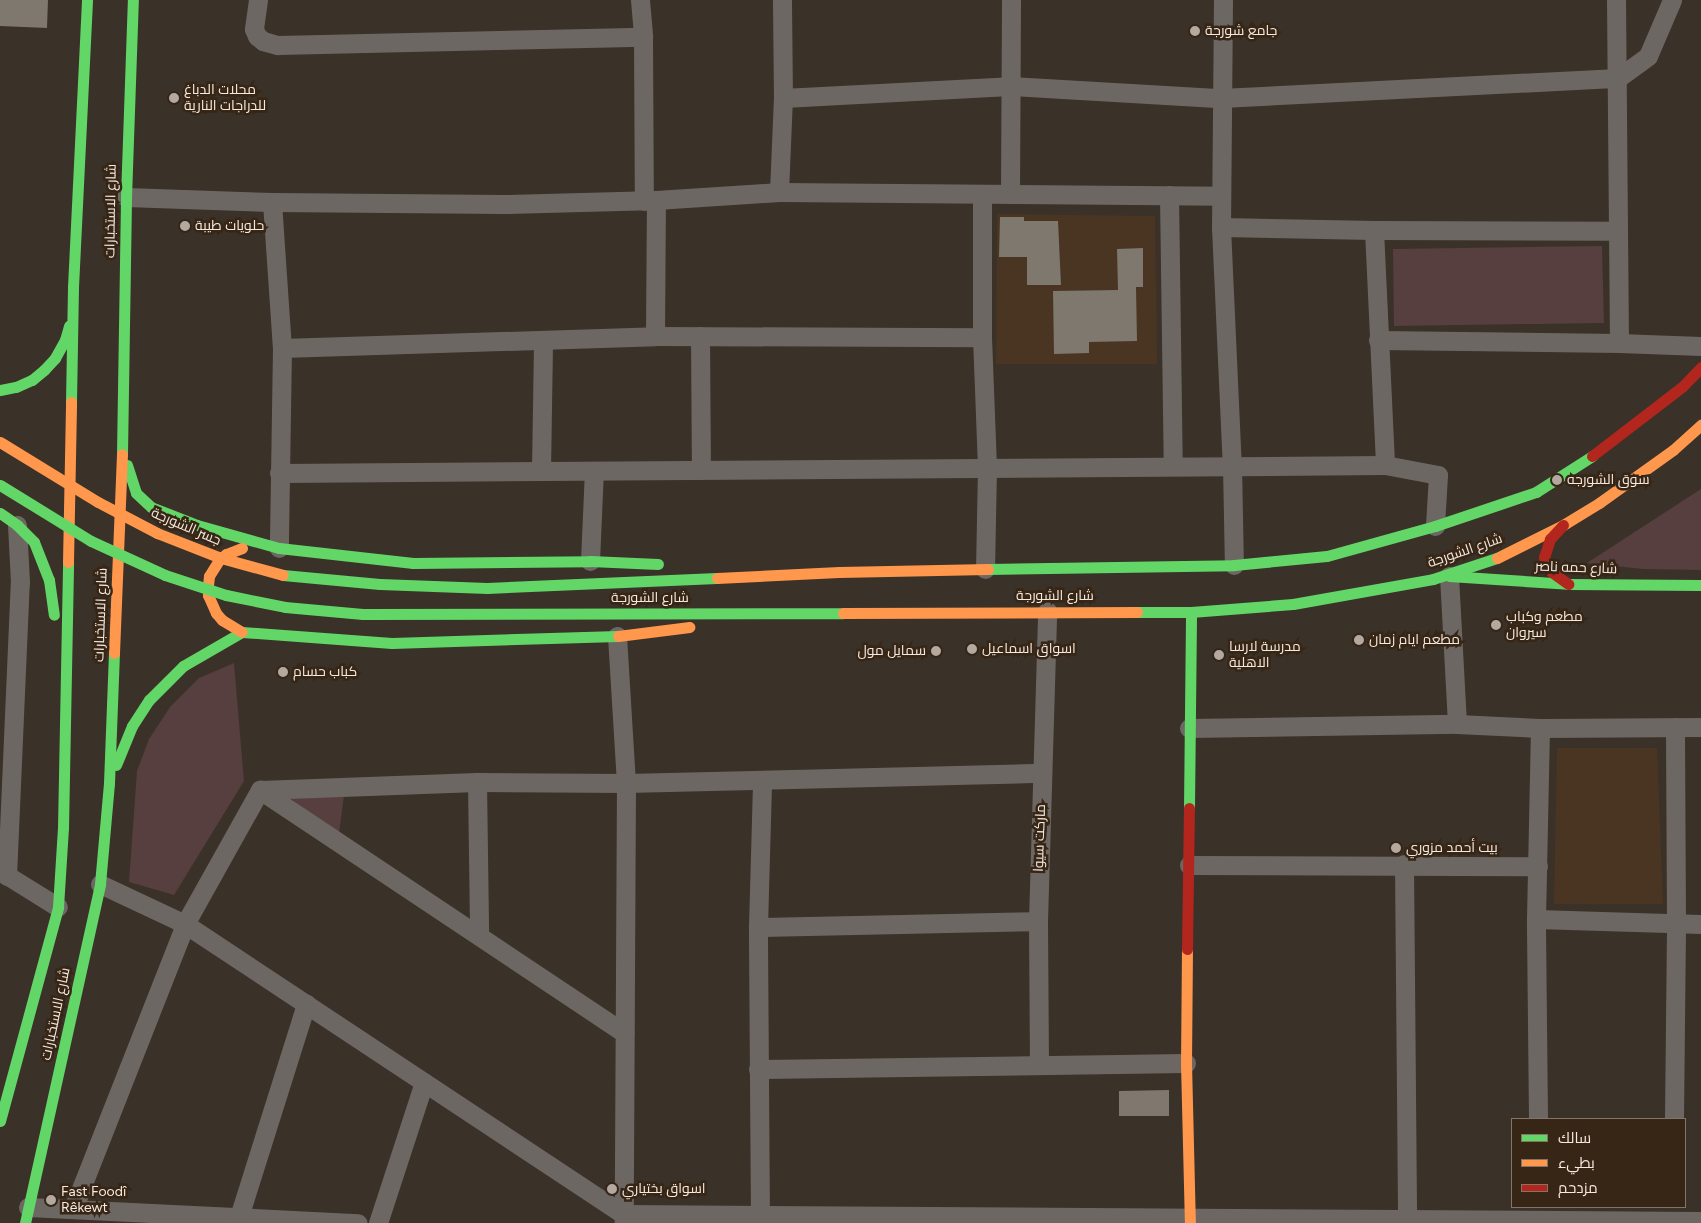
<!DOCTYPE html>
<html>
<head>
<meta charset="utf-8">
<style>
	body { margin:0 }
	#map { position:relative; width:1701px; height:1223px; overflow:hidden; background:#3a3128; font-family:Figtree,Cairo,sans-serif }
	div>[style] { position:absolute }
	.built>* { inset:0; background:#4a3522 }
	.green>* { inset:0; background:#573e3f }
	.building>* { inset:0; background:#7e786f }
	.street>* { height:19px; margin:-9.5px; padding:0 9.5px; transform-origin:9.5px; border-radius:9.5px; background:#6d6764 }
	.fast>* { height:11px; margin:-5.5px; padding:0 5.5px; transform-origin:5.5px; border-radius:5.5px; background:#63d668 }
	.slow>* { height:11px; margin:-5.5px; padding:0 5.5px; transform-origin:5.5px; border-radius:5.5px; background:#ff974d }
	.jam>* { height:11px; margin:-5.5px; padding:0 5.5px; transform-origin:5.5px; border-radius:5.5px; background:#b3261e }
	.fast-bridge>* { height:11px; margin:-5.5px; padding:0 5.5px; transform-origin:5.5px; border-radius:5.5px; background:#63d668 }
	.slow-bridge>* { height:11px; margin:-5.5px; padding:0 5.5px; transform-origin:5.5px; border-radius:5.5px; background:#ff974d }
	.dots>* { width:14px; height:14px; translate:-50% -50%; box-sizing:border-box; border:2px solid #372616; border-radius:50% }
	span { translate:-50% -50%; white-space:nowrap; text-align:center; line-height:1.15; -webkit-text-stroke:5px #372616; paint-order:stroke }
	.poi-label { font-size:14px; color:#f6eae0 }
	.left { translate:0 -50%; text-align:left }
	.right { translate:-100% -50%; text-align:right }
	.street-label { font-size:14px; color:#f6eae0 }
	.legend { position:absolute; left:1511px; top:1118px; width:175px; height:90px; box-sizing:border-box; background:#372616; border:1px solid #837467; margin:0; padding:6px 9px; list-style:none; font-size:15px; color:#f6eae0 }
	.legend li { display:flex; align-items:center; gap:10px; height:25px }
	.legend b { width:25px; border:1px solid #837467 }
</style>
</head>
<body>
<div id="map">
	<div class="built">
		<div style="clip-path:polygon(997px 214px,1155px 216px,1157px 364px,996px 364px)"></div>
		<div style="clip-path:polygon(1557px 748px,1657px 748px,1663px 904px,1554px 904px)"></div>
	</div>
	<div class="green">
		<div style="clip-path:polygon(1602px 246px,1604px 323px,1394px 326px,1393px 249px)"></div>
		<div style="clip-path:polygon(1701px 489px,1701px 570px,1643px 569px,1587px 563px)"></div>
		<div style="clip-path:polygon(234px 663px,244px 781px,174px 895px,129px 882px,137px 771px,149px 739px,170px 707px,199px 678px)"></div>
		<div style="clip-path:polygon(344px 795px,339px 834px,287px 796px)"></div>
	</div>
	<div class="building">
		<div style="clip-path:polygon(0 0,48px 0,47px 28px,0 26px)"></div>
		<div style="clip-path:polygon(1000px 217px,1024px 217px,1024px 221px,1058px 221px,1061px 285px,1027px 285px,1027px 257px,999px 257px)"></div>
		<div style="clip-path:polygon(1143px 248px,1143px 287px,1136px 287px,1137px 341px,1089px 342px,1089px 353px,1054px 354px,1053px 291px,1118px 290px,1117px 249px)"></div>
		<div style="clip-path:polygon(1169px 1090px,1169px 1116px,1119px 1116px,1119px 1091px)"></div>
	</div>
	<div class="street">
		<div style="left:258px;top:0;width:29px;rotate:98deg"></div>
		<div style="left:254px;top:29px;width:8px;rotate:67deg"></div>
		<div style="left:257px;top:36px;width:8px;rotate:40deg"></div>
		<div style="left:263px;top:41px;width:15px;rotate:16deg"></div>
		<div style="left:277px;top:45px;width:366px;rotate:-1.3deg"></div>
		<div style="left:640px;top:0;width:37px;rotate:85deg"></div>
		<div style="left:643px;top:37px;width:164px;rotate:89.7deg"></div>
		<div style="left:1223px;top:0;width:227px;rotate:90.5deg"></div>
		<div style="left:1221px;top:227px;width:238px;rotate:87.4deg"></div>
		<div style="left:1232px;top:465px;width:100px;rotate:88.9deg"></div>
		<div style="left:1616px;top:0;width:343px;rotate:89.5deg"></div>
		<div style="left:783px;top:98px;width:227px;rotate:-3deg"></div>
		<div style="left:1010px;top:86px;width:211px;rotate:3.3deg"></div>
		<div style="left:1221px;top:98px;width:398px;rotate:-2.9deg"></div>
		<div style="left:1618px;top:78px;width:37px;rotate:-36deg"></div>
		<div style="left:1648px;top:56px;width:61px;rotate:-66.8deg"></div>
		<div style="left:779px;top:192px;width:94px;rotate:-87.6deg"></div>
		<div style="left:783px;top:98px;width:98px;rotate:-90.6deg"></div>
		<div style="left:982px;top:194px;width:143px;rotate:90deg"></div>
		<div style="left:982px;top:337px;width:130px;rotate:87.8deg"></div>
		<div style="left:987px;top:467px;width:102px;rotate:91.1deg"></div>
		<div style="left:1010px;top:194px;width:194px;rotate:-89.7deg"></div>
		<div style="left:1169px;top:195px;width:270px;rotate:89.2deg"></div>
		<div style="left:126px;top:197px;width:146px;rotate:2deg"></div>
		<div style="left:272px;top:202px;width:233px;rotate:0.5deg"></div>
		<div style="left:505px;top:204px;width:151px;rotate:-1.5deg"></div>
		<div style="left:656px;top:200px;width:123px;rotate:-3.7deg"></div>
		<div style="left:779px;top:192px;width:442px;rotate:0.5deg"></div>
		<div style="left:272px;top:202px;width:146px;rotate:86.1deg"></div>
		<div style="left:282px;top:348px;width:200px;rotate:90.9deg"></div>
		<div style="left:1221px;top:227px;width:153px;rotate:1.1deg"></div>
		<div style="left:1374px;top:230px;width:244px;rotate:0.2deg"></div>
		<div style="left:1374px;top:230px;width:235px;rotate:87.3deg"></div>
		<div style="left:655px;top:336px;width:136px;rotate:-89.6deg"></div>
		<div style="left:700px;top:336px;width:134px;rotate:89.6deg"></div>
		<div style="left:1378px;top:340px;width:241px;rotate:0.7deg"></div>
		<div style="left:1619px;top:343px;width:82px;rotate:2.1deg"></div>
		<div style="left:282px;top:348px;width:373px;rotate:-1.8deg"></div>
		<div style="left:655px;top:336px;width:327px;rotate:0.2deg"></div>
		<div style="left:541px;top:471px;width:131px;rotate:-89.1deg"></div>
		<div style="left:279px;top:473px;width:1106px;rotate:-0.41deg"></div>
		<div style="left:1385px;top:465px;width:54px;rotate:10.7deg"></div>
		<div style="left:1438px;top:475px;width:51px;rotate:93.4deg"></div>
		<div style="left:590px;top:561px;width:90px;rotate:-87.5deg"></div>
		<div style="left:1449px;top:576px;width:148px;rotate:86.9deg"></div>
		<div style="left:617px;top:636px;width:147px;rotate:86.5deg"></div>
		<div style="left:626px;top:783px;width:439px;rotate:90.3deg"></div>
		<div style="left:1189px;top:728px;width:268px;rotate:-0.9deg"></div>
		<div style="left:1457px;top:724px;width:83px;rotate:2.8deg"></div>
		<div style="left:1540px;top:728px;width:161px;rotate:-0.4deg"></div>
		<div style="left:477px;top:782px;width:152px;rotate:89.2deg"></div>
		<div style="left:260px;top:790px;width:217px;rotate:-2.1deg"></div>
		<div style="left:477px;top:782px;width:149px;rotate:0.4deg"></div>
		<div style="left:626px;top:783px;width:416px;rotate:-1.4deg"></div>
		<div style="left:260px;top:790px;width:438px;rotate:33.7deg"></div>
		<div style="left:1404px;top:864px;width:355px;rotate:89.5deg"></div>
		<div style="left:1189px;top:865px;width:349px;rotate:0.2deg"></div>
		<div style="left:0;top:871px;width:68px;rotate:31.8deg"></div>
		<div style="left:7px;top:876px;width:294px;rotate:-87.5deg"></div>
		<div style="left:20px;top:582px;width:57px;rotate:-93deg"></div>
		<div style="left:100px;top:884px;width:94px;rotate:25.2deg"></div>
		<div style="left:185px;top:924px;width:525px;rotate:33.51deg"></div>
		<div style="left:623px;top:1214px;width:1078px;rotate:0.37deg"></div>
		<div style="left:1536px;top:919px;width:165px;rotate:1.7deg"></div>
		<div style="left:758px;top:927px;width:280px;rotate:-1.2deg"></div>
		<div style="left:1039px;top:1065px;width:144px;rotate:-90.4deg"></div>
		<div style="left:1038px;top:921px;width:310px;rotate:-88.3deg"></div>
		<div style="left:758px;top:1069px;width:428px;rotate:-0.8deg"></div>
		<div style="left:1538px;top:1119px;width:200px;rotate:-90.6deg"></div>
		<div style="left:1536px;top:919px;width:191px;rotate:-88.8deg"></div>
		<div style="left:1674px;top:1119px;width:196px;rotate:-89.4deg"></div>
		<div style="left:1676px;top:923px;width:196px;rotate:-90.3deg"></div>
		<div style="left:28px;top:1207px;width:330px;rotate:2.8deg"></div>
		<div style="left:73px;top:1209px;width:306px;rotate:-68.5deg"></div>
		<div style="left:185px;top:924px;width:154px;rotate:-60.8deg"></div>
		<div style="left:237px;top:1223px;width:230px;rotate:-72.5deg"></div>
		<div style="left:378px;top:1223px;width:148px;rotate:-71.9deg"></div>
		<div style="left:760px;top:1223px;width:296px;rotate:-90.4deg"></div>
		<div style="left:758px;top:927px;width:147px;rotate:-88.4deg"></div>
	</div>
	<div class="fast">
		<div style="left:0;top:390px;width:16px;rotate:-11deg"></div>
		<div style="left:16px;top:387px;width:17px;rotate:-24deg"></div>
		<div style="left:32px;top:380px;width:16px;rotate:-40deg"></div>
		<div style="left:44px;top:370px;width:16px;rotate:-47deg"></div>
		<div style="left:55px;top:358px;width:21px;rotate:-61deg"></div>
		<div style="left:65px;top:340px;width:15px;rotate:-74deg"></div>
		<div style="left:71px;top:402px;width:115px;rotate:-89deg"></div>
		<div style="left:73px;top:287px;width:287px;rotate:-87.2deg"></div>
		<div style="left:122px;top:454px;width:257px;rotate:-89.1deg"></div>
		<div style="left:126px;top:197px;width:197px;rotate:-88deg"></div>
		<div style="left:127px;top:465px;width:29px;rotate:72deg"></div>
		<div style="left:136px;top:493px;width:21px;rotate:43deg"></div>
		<div style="left:151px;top:507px;width:49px;rotate:21.4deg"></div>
		<div style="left:197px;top:525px;width:85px;rotate:15.7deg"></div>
		<div style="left:279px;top:548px;width:135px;rotate:6.4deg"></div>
		<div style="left:413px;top:563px;width:177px;rotate:-0.6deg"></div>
		<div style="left:590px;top:561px;width:68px;rotate:2.5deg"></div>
		<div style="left:0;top:513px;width:21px;rotate:35deg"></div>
		<div style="left:17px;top:525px;width:24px;rotate:45deg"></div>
		<div style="left:34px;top:542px;width:41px;rotate:68.5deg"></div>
		<div style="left:49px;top:580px;width:35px;rotate:82deg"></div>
		<div style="left:988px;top:569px;width:246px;rotate:-0.9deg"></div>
		<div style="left:1234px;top:565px;width:93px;rotate:-5.5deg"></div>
		<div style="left:1327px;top:556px;width:112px;rotate:-15.5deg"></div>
		<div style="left:1435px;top:526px;width:107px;rotate:-18.6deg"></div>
		<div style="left:1536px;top:492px;width:67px;rotate:-32.7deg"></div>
		<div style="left:1449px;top:576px;width:119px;rotate:3.8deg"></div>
		<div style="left:1568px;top:584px;width:133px;rotate:0.4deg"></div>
		<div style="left:380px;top:584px;width:107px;rotate:2.1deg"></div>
		<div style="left:487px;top:588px;width:230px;rotate:-2.5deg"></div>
		<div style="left:1137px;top:612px;width:54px"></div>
		<div style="left:1191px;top:612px;width:102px;rotate:-4.5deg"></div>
		<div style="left:1293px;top:604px;width:142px;rotate:-10.1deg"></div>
		<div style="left:1433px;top:579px;width:67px;rotate:-18.2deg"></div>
		<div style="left:363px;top:614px;width:480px;rotate:-0.1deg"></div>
		<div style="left:116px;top:765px;width:42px;rotate:-67.7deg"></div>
		<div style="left:132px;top:726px;width:31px;rotate:-57deg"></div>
		<div style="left:149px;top:700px;width:48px;rotate:-45deg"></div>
		<div style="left:183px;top:666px;width:68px;rotate:-30deg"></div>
		<div style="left:242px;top:632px;width:150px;rotate:4.2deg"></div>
		<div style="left:392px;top:643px;width:226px;rotate:-1.8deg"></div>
		<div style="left:1189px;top:808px;width:196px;rotate:-89.4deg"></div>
		<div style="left:0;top:1121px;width:222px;rotate:-74.8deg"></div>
		<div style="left:58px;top:907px;width:79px;rotate:-86.4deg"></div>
		<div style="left:63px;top:828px;width:266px;rotate:-88.9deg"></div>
		<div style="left:25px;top:1223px;width:347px;rotate:-77.5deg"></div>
		<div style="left:100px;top:884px;width:101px;rotate:-84.9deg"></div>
		<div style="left:109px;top:783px;width:130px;rotate:-87.8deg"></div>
	</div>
	<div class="slow">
		<div style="left:242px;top:548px;width:17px;rotate:159deg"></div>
		<div style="left:226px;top:554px;width:9px;rotate:139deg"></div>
		<div style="left:219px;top:560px;width:19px;rotate:122deg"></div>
		<div style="left:209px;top:576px;width:10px;rotate:96deg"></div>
		<div style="left:208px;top:586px;width:9px;rotate:90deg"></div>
		<div style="left:208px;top:595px;width:20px;rotate:66deg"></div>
		<div style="left:216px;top:613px;width:9px;rotate:49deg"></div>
		<div style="left:222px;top:620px;width:23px;rotate:31deg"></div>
		<div style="left:1497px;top:558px;width:74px;rotate:-26.6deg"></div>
		<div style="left:1563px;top:525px;width:42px;rotate:-31.4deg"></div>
		<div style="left:1599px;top:503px;width:91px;rotate:-35.6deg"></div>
		<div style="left:1673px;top:450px;width:38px;rotate:-42deg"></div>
		<div style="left:68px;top:562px;width:160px;rotate:-88.9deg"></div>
		<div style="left:717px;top:578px;width:122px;rotate:-2.8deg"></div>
		<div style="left:839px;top:572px;width:149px;rotate:-1.2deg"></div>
		<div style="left:843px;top:613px;width:294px;rotate:-0.2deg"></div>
		<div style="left:618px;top:636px;width:72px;rotate:-7.2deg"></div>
		<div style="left:114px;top:653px;width:199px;rotate:-87.7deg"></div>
		<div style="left:1187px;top:949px;width:114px;rotate:90.5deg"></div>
		<div style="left:1186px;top:1063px;width:160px;rotate:88.6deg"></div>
	</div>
	<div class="jam">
		<div style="left:1592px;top:456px;width:113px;rotate:-37.5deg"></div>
		<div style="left:1682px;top:387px;width:28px;rotate:-46deg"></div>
		<div style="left:1563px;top:525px;width:19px;rotate:133deg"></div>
		<div style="left:1550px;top:539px;width:19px;rotate:108deg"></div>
		<div style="left:1544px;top:557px;width:14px;rotate:69deg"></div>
		<div style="left:1549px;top:570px;width:24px;rotate:36deg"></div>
		<div style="left:1187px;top:949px;width:141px;rotate:-89.2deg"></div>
	</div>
	<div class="fast-bridge">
		<div style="left:0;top:485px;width:107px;rotate:31.6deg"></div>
		<div style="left:91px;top:541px;width:81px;rotate:24.7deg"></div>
		<div style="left:165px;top:575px;width:64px;rotate:18.2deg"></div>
		<div style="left:226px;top:595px;width:60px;rotate:11.5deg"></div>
		<div style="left:285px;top:607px;width:78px;rotate:5.1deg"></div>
		<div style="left:283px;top:575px;width:97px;rotate:5.3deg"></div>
	</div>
	<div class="slow-bridge">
		<div style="left:0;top:442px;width:115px;rotate:31.5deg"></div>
		<div style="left:98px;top:502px;width:67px;rotate:27.7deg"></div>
		<div style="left:157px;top:533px;width:69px;rotate:21.3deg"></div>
		<div style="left:221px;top:558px;width:64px;rotate:15.3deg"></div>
	</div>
	<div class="dots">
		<div style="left:1195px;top:31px;background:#b4a9a0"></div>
		<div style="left:174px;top:98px;background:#b4a9a0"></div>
		<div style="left:185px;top:226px;background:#b4a9a0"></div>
		<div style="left:1557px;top:480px;background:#b4a9a0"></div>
		<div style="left:1496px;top:625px;background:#b4a9a0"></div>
		<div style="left:1359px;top:640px;background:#b4a9a0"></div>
		<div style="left:972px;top:649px;background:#b4a9a0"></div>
		<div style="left:936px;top:651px;background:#b4a9a0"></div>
		<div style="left:1219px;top:655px;background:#b4a9a0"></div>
		<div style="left:283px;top:672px;background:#b4a9a0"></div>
		<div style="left:1396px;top:848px;background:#b4a9a0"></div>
		<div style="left:612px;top:1189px;background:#b4a9a0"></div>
		<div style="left:51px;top:1200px;background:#b4a9a0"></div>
	</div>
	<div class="poi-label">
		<span class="left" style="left:1205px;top:31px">جامع شورجة</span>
		<span class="left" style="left:184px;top:98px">محلات الدباغ<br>للدراجات النارية</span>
		<span class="left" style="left:195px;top:226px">حلويات طيبة</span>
		<span class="left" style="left:1567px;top:480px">سوق الشورجه</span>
		<span class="left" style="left:1506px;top:625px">مطعم وكباب<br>سيروان</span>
		<span class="left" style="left:1369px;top:640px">مطعم ايام زمان</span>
		<span class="left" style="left:1229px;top:655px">مدرسة لارسا<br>الاهلية</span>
		<span class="left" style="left:982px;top:649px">اسواق اسماعيل</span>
		<span class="right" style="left:926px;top:651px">سمايل مول</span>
		<span class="left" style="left:293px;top:672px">كباب حسام</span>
		<span class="left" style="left:1406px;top:848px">بيت أحمد مزوري</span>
		<span class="left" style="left:622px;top:1189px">اسواق بختياري</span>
		<span class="left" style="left:61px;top:1200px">Fast Foodî<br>Rêkewt</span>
	</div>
	<div class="street-label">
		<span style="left:111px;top:211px;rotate:-89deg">شارع الاستخبارات</span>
		<span style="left:186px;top:527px;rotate:23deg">جسر الشورجة</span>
		<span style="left:1465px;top:551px;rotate:-19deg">شارع الشورجة</span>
		<span style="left:1576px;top:568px;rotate:2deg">شارع حمه ناصر</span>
		<span style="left:1055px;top:596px">شارع الشورجة</span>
		<span style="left:650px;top:598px">شارع الشورجة</span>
		<span style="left:101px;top:615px;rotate:-88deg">شارع الاستخبارات</span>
		<span style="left:1040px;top:838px;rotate:-88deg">مارکت سیوا</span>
		<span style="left:56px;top:1014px;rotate:-78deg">شارع الاستخبارات</span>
	</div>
	<ul class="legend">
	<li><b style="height:6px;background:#63d668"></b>سالك</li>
	<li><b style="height:6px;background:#ff974d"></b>بطيء</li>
	<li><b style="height:6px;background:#b3261e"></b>مزدحم</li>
	</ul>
</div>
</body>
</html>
